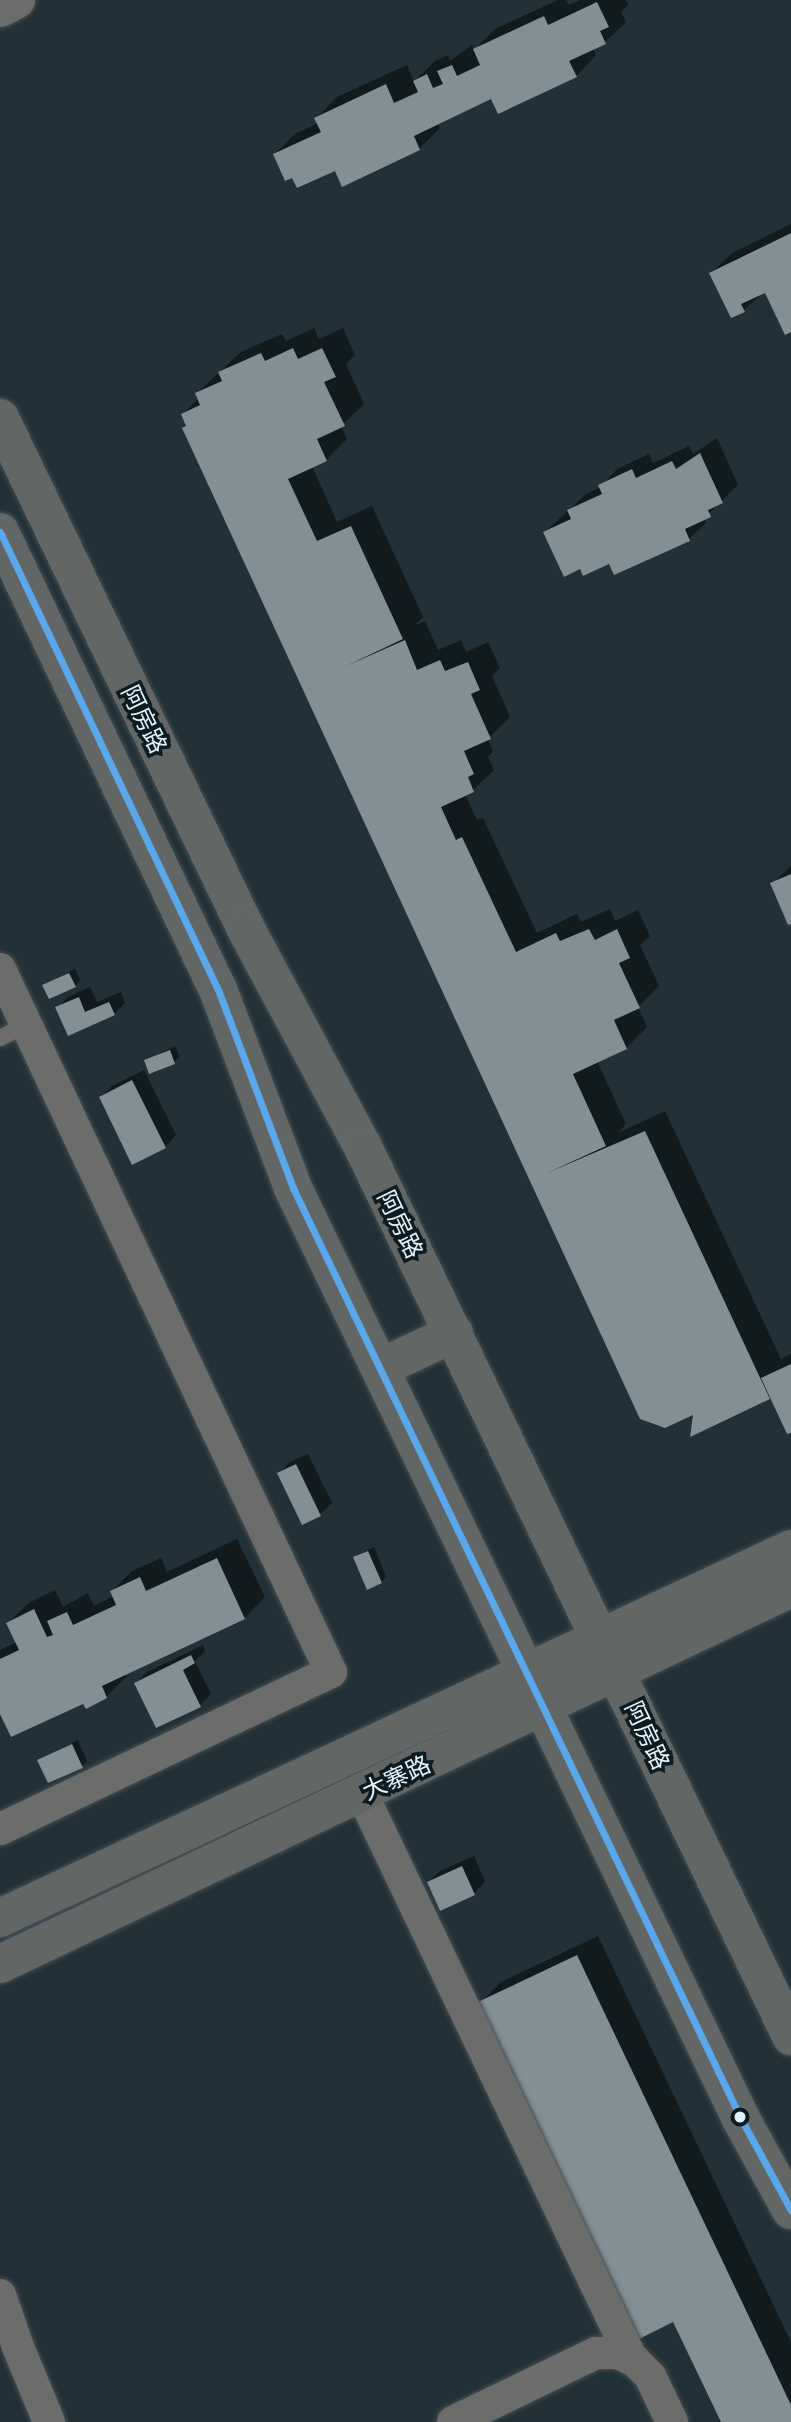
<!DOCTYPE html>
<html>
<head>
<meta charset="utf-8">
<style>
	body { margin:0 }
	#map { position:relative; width:791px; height:2422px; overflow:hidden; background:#213137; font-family:"Exo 2","Noto Sans SC",sans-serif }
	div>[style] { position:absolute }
	.shadow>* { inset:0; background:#0007 }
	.building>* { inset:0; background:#829096 }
	.roads { filter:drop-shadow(0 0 2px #424f55) drop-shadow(0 0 2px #424f55) }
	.service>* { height:16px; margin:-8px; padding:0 8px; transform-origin:8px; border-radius:8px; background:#6c6c6a }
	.minor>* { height:32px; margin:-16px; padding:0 16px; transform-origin:16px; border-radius:16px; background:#6c6c6a }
	.tertiary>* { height:38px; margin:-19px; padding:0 19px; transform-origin:19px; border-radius:19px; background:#6c6c6a }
	.secondary>* { height:38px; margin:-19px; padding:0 19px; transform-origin:19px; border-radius:19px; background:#626665 }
	.bus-1>* { height:7px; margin:-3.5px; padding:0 3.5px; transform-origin:3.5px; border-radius:3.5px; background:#5aa8eb }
	.dots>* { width:19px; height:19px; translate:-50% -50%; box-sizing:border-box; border:4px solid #0e1b20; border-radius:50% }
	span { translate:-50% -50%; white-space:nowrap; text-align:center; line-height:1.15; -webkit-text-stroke:7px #0e1b20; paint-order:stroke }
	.street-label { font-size:24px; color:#e2f3fa }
</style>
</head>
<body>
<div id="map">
	<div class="shadow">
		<div style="clip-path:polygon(558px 0,566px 0,569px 5px,580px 0,626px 0,628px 5px,621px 12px,626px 22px,605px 42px,593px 48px,596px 55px,576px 76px,492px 97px,437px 123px,440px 128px,419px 149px,293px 175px,275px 154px,295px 134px,318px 123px,316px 118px,337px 97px,407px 65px,414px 82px,435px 61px,448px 55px,450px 61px,472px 45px,474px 50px,495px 29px)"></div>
		<div style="clip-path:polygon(791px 224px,791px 330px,766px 291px,744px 310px,711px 273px,732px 253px)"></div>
		<div style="clip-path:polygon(314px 328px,319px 339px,343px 328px,355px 355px,346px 364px,364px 404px,341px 426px,347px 439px,326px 460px,312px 466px,337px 522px,372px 506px,423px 617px,414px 626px,425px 621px,438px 650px,461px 640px,466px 652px,488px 642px,500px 668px,492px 676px,510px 717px,488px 739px,493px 752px,488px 757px,494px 770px,473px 790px,465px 794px,477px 820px,483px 818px,537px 933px,577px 914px,581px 922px,610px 909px,615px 921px,638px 910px,650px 936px,640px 945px,659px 986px,638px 1007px,647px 1027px,626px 1048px,597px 1061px,626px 1124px,618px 1133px,665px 1111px,781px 1359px,791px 1354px,791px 1431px,772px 1397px,692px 1434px,695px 1412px,665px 1426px,183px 414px,199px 398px,197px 393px,241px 352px,282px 334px,286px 341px)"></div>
		<div style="clip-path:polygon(717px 438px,738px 485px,704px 518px,706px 523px,689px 539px,581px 567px,545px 532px,586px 494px,601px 487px,617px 469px,649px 454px,653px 463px,689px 446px,693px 454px)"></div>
		<div style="clip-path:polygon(791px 866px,791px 922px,773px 883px)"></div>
		<div style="clip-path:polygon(75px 969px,80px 980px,75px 986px,45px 985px)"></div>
		<div style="clip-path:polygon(90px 987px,97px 1002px,121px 992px,125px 1003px,114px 1014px,69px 1034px,57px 1008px,68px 997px)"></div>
		<div style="clip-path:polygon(175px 1046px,180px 1057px,174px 1062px,146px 1060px)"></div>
		<div style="clip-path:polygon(144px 1070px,176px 1135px,165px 1147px,101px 1097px,112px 1086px)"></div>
		<div style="clip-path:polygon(308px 1454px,332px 1503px,320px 1514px,303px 1523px,279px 1473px,290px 1462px)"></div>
		<div style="clip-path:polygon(237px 1539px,265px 1597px,244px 1618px,125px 1673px,127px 1676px,106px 1697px,0 1710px,0 1650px,17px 1642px,8px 1623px,29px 1603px,55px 1590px,63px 1607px,88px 1593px,94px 1606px,114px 1596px,112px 1591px,132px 1571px,161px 1558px,167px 1572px)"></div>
		<div style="clip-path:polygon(374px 1547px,386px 1577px,381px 1582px,355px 1557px)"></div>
		<div style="clip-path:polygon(203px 1645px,205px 1651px,195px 1661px,211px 1694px,200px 1705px,136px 1683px,147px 1672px)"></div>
		<div style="clip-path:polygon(78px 1740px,87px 1761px,82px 1766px,39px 1760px)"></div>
		<div style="clip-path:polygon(474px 1856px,485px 1882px,474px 1893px,429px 1882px,440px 1871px)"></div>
		<div style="clip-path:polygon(598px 1936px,791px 2342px,791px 2422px,723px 2422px,674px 2320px,481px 2002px,501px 1982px)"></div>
	</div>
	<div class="building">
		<div style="clip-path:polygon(597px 2px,609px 27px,600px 31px,606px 44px,569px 61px,577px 77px,498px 114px,491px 99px,414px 136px,420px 150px,342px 187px,335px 171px,297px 188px,292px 178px,285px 181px,273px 154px,321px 132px,314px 118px,386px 84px,394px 103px,418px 92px,413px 81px,427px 74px,433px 88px,443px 84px,437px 71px,452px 65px,457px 76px,480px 65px,473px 49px,544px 16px,548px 25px)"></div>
		<div style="clip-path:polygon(791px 233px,791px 332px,785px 335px,765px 293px,741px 304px,745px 312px,731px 318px,709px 273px)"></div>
		<div style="clip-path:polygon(293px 348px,298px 359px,322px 348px,336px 377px,324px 382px,345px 426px,317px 439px,327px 461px,288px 479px,317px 541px,351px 526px,403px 639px,346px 666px,405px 640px,417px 670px,440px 660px,445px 671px,468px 662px,480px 690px,471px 694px,491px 739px,464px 751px,474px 774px,468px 777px,474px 792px,441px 807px,456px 840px,462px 837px,516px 952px,556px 933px,560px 941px,589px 929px,595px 940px,617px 929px,630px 958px,619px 963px,640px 1008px,614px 1020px,627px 1049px,573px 1074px,606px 1146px,547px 1173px,645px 1131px,770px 1399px,690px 1437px,693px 1415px,665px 1428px,640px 1419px,182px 428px,186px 426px,181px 414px,200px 405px,195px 393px,222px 381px,218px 372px,261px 353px,265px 361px)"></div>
		<div style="clip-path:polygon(700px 453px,723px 503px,708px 510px,711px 517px,685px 529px,690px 541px,614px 575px,609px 564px,583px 576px,580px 569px,564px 577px,543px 532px,571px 519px,567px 510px,602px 494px,598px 485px,632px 469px,636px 478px,672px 461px,676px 469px)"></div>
		<div style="clip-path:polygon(791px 874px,791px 924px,788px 925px,770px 883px)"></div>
		<div style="clip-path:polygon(69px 973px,76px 987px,49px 999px,42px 985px)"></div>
		<div style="clip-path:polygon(79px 997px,85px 1012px,109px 1002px,115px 1015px,68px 1036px,55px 1007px)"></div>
		<div style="clip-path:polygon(170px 1050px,175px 1064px,149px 1074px,144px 1060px)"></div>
		<div style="clip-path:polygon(132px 1080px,166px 1148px,132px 1165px,99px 1097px)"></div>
		<div style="clip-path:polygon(791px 1364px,791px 1433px,787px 1434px,761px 1378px)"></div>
		<div style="clip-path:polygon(296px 1464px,321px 1516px,302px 1525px,277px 1473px)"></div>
		<div style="clip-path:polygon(368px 1551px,382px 1583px,367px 1590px,353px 1557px)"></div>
		<div style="clip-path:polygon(217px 1558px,245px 1619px,102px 1686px,107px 1698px,86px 1709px,83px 1704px,11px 1737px,0 1714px,0 1659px,19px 1650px,6px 1623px,34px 1609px,47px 1637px,53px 1635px,47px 1621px,67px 1612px,73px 1625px,116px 1605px,110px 1591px,140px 1577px,146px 1591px)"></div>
		<div style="clip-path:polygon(191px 1655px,195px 1663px,183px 1670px,201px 1707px,156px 1728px,134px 1683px)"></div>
		<div style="clip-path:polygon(72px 1744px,83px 1768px,48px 1783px,37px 1760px)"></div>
		<div style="clip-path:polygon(462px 1866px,475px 1895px,440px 1911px,427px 1882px)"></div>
		<div style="clip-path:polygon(577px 1955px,791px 2405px,791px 2422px,721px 2422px,673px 2322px,639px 2339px,478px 2002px)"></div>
	</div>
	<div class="roads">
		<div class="service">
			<div style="left:0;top:1038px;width:29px;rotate:-27deg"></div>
		</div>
		<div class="minor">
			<div style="left:0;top:969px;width:777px;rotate:64.79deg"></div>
			<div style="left:331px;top:1672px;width:366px;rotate:154.6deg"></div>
			<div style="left:362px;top:1794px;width:627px;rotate:64.5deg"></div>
			<div style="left:0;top:2295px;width:55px;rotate:70.9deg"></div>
			<div style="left:18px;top:2347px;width:81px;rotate:67.5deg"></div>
			<div style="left:453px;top:2422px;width:159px;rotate:-25.8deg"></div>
			<div style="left:596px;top:2353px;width:21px"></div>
			<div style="left:617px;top:2353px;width:18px;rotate:22deg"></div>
			<div style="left:634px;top:2360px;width:23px;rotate:45deg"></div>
			<div style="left:650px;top:2376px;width:51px;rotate:64.4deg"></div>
		</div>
		<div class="tertiary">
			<div style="left:0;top:8px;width:18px;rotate:-27deg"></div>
		</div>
		<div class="secondary">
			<div style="left:0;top:418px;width:567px;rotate:64.29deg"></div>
			<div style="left:246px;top:929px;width:247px;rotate:61.8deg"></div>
			<div style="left:363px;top:1147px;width:987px;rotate:64.29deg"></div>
			<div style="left:0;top:532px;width:509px;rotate:64.54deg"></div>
			<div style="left:219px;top:992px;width:210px;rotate:69.3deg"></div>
			<div style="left:293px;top:1188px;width:1031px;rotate:64.3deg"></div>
			<div style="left:740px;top:2117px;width:106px;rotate:61.3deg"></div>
			<div style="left:380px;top:1368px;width:82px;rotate:-25.3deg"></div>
			<div style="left:0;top:1918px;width:873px;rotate:-25.01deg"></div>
			<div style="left:0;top:1964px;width:876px;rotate:-25.42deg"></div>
		</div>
	</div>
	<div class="bus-1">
		<div style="left:0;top:532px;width:509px;rotate:64.54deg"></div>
		<div style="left:219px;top:992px;width:210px;rotate:69.3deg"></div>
		<div style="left:293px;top:1188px;width:1031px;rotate:64.3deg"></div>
		<div style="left:740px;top:2117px;width:106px;rotate:61.3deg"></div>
	</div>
	<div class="dots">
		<div style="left:740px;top:2117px;background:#e2f3fa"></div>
	</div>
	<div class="street-label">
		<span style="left:145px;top:719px;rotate:64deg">阿房路</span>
		<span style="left:401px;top:1224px;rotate:64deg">阿房路</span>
		<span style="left:648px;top:1735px;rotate:65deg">阿房路</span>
		<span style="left:396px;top:1777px;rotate:-25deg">大寨路</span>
	</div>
</div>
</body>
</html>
